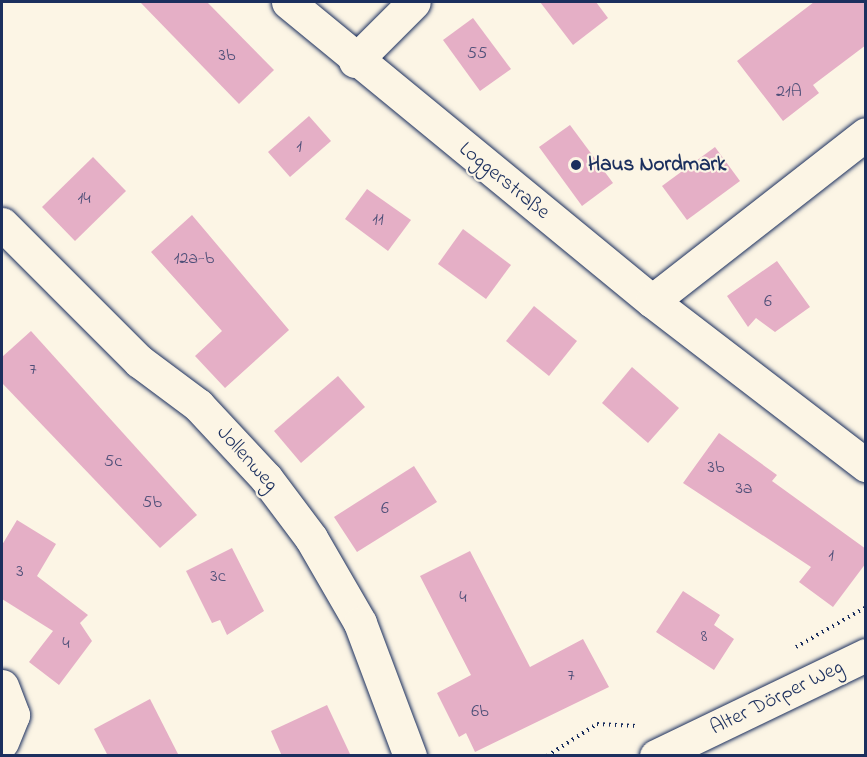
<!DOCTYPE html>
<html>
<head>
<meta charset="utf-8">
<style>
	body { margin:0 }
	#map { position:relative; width:867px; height:757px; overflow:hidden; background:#fcf5e5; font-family:"Indie Flower",sans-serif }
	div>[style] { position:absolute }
	.building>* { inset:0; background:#e5afc6 }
	.path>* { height:4px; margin-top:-2px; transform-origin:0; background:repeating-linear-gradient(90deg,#1b2f5e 0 1.5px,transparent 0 6px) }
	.roads { filter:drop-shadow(0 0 2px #1b2f5e) drop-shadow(0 0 2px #1b2f5e) }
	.minor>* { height:33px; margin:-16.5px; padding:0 16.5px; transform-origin:16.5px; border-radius:16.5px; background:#fcf5e5 }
	.dots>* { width:16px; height:16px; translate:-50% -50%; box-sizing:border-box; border:3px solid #fcf5e5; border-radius:50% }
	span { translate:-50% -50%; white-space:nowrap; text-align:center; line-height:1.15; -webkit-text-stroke:4.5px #fcf5e5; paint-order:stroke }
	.number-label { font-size:18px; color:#4e4f78 }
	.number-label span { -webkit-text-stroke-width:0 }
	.poi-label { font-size:21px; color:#1b2f5e; font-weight:700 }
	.left { translate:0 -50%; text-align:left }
	.street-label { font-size:21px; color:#1b2f5e }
	.frame { position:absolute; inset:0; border:3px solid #1b2f5e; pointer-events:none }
</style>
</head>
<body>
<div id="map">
	<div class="building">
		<div style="clip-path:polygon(140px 2px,207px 2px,274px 70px,239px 104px)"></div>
		<div style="clip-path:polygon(540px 2px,596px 2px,608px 18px,573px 45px)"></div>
		<div style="clip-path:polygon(814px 2px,866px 2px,866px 45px,813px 85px,819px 93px,783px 121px,737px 61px)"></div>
		<div style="clip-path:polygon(473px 18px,511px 69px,480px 91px,443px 40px)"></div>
		<div style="clip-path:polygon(309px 116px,331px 141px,290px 177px,268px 152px)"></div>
		<div style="clip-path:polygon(570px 125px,613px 183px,582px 206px,539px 147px)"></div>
		<div style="clip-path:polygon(715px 147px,740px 181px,687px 220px,662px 186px)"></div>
		<div style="clip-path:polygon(93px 157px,126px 191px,75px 241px,42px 207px)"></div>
		<div style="clip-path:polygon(367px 189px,411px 220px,388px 251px,345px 219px)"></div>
		<div style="clip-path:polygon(192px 215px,289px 330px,225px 388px,195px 356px,222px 331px,151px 252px)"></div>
		<div style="clip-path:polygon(463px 229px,511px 265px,486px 299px,438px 264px)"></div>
		<div style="clip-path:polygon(777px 261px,810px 307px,775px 332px,756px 318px,748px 327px,727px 296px)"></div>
		<div style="clip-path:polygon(534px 306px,577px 341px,549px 376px,506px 341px)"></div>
		<div style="clip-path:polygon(31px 331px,197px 515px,160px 548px,2px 383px,2px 357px)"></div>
		<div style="clip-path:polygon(632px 367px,679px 408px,648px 443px,602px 403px)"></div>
		<div style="clip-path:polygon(338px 376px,365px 407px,301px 463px,274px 431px)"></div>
		<div style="clip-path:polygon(719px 433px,777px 475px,772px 481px,866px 549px,866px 563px,833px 607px,799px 582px,811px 567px,683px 483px)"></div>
		<div style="clip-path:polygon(414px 466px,437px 502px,357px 552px,334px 517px)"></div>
		<div style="clip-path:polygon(17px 520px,56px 544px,37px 576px,88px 615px,80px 623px,92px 641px,59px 685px,29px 662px,53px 631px,2px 599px,2px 545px)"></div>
		<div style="clip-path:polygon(232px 548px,264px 611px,227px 635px,220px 620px,212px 623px,186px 571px)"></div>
		<div style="clip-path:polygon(470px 551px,530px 667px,583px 639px,609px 687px,475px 752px,466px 733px,459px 737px,437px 693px,471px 675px,420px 576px)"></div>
		<div style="clip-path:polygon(683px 591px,720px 615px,714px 625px,734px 639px,714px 670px,656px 632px)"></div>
		<div style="clip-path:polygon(150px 699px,179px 756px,108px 756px,94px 729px)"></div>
		<div style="clip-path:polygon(327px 705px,351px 756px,282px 756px,271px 731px)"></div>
	</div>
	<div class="path">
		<div style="left:796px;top:647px;width:81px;rotate:-29.7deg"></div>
		<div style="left:547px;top:756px;width:59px;rotate:-32.6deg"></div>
		<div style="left:597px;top:724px;width:40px;rotate:2.9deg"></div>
	</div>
	<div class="roads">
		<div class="minor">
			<div style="left:288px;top:2px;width:471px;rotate:39.4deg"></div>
			<div style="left:652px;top:301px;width:270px;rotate:37.5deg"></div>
			<div style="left:355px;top:61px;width:83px;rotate:-45deg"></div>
			<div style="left:2px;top:224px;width:194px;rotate:45deg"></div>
			<div style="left:139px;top:361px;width:74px;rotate:36.7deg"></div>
			<div style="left:198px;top:405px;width:100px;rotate:47deg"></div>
			<div style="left:266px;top:478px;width:75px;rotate:53.1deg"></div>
			<div style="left:311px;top:538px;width:98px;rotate:60deg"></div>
			<div style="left:360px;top:623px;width:142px;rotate:69.4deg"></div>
			<div style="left:652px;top:301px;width:271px;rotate:-38deg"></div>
			<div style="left:2px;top:686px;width:31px;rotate:69deg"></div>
			<div style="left:13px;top:715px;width:29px;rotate:112deg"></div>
			<div style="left:656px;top:756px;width:233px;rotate:-25.7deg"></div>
		</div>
	</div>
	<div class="dots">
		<div style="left:576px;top:165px;background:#1b2f5e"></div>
	</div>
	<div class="number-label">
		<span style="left:477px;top:54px">55</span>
		<span style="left:227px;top:56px">3b</span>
		<span style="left:789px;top:92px">21A</span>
		<span style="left:299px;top:147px">1</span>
		<span style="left:84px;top:199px">14</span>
		<span style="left:378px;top:220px">11</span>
		<span style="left:194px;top:259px">12a-b</span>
		<span style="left:768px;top:302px">6</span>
		<span style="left:33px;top:370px">7</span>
		<span style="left:113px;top:462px">5c</span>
		<span style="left:716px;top:468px">3b</span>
		<span style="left:744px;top:489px">3a</span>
		<span style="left:152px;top:503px">5b</span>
		<span style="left:385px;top:509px">6</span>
		<span style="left:831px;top:556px">1</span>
		<span style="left:20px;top:572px">3</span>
		<span style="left:218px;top:577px">3c</span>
		<span style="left:463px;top:598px">4</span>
		<span style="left:704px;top:637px">8</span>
		<span style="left:66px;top:644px">4</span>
		<span style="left:571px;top:676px">7</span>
		<span style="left:480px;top:712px">6b</span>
	</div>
	<div class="poi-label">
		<span class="left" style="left:588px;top:165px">Haus Nordmark</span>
	</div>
	<div class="street-label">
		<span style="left:504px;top:181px;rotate:39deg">Loggerstraße</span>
		<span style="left:247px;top:459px;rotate:48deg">Jollenweg</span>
		<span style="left:777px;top:698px;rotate:-26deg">Alter Dörper Weg</span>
	</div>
	<div class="frame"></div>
</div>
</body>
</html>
